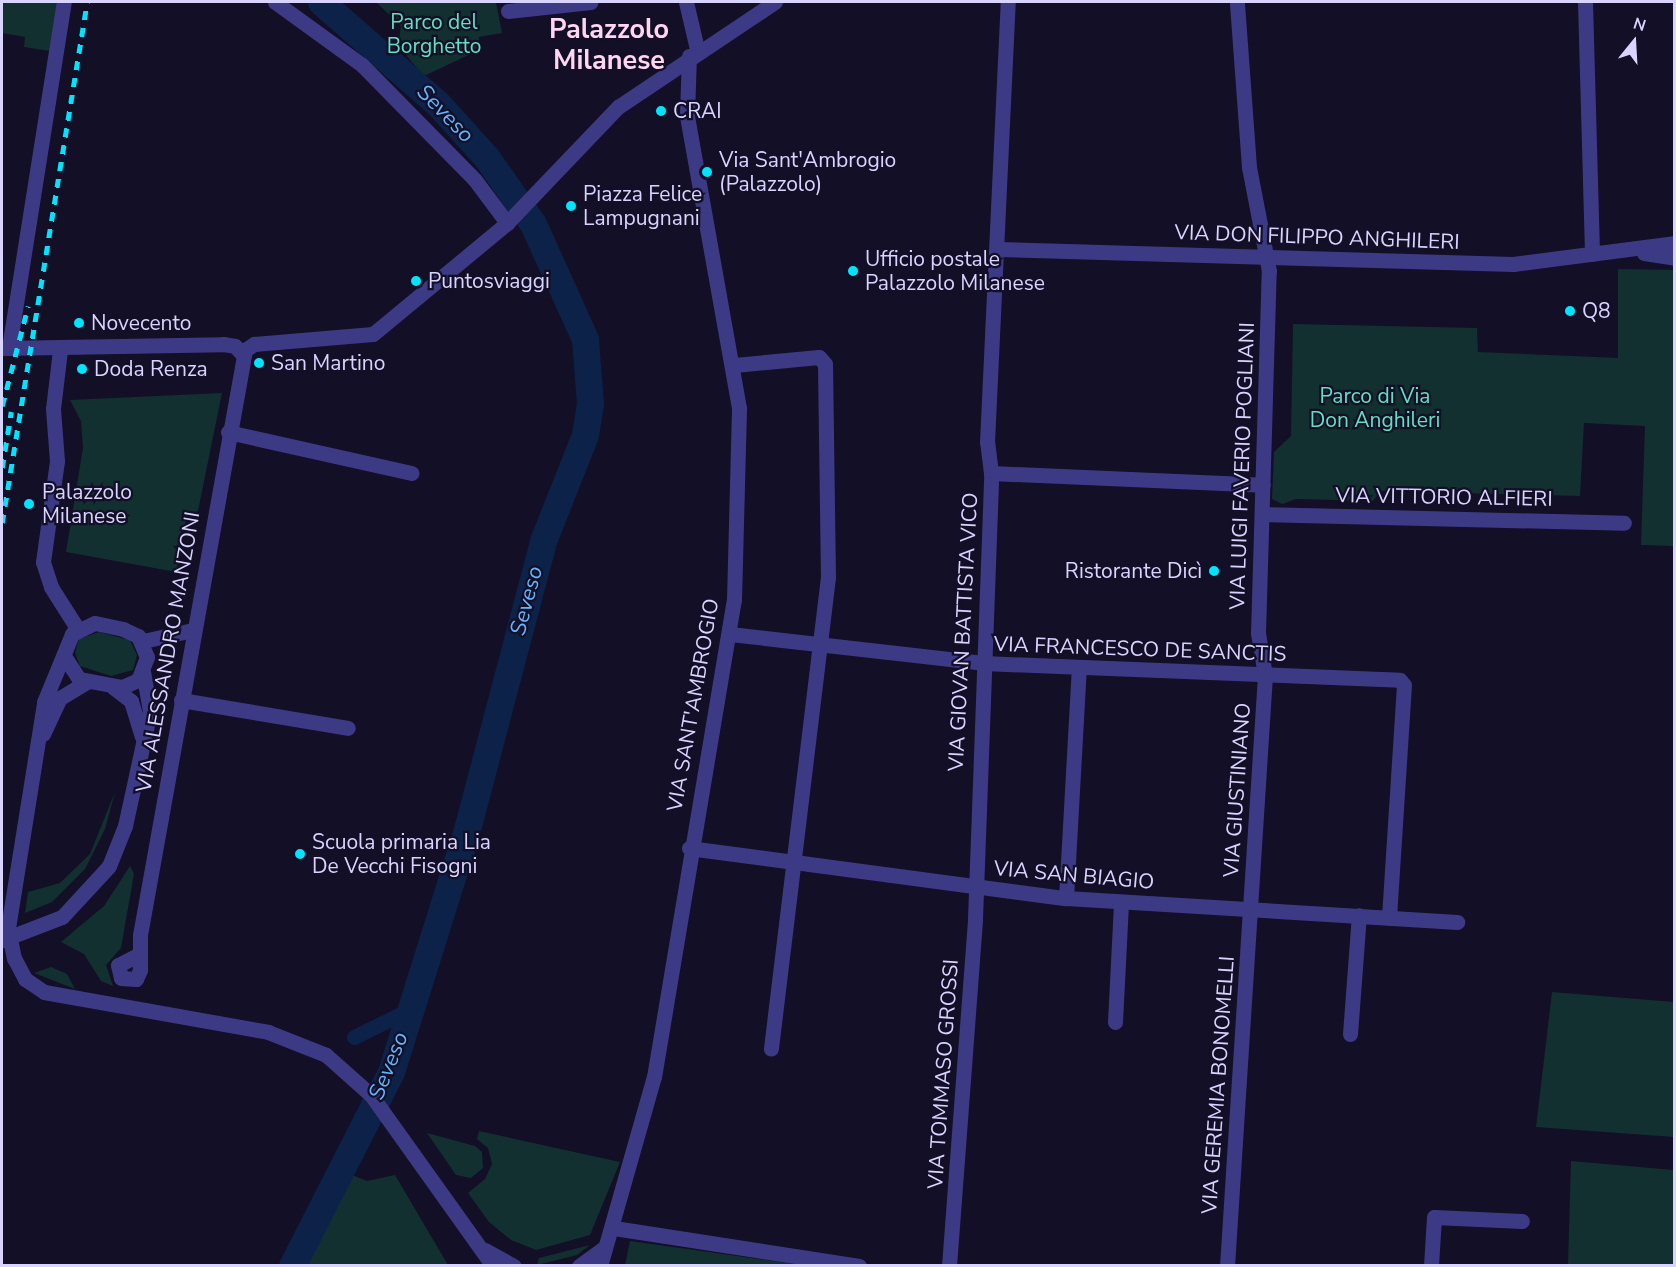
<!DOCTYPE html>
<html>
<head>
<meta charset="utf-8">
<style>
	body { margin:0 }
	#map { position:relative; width:1676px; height:1267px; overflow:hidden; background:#130f26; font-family:"Nunito Sans",sans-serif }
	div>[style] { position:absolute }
	.green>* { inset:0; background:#12302f }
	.canal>* { height:15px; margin:-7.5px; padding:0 7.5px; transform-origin:7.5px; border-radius:7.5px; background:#0c2248 }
	.river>* { height:27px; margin:-13.5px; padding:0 13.5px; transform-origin:13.5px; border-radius:13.5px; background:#0c2248 }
	.minor>* { height:15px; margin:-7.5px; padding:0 7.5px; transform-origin:7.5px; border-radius:7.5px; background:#3d3a85 }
	.rail>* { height:4.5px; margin-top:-2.25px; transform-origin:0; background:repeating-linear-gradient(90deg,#00e5ff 0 9px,transparent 0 17px) }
	.minor-bridge>* { height:15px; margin:-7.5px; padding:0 7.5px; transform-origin:7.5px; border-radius:7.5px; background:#3d3a85 }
	.dots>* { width:16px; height:16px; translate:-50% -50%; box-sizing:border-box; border:3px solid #130f26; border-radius:50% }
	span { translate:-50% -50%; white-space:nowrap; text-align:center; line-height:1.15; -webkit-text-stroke:4.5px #130f26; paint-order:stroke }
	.park-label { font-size:21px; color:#5fe0c0 }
	.poi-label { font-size:21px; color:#d9d4ff }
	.left { translate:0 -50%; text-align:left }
	.right { translate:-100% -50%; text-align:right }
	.street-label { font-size:21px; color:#d9d4ff }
	.water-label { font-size:22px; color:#62b6ff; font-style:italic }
	.district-label { font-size:27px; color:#ffd6f0; font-weight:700 }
	.frame { position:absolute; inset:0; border:3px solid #d9d4ff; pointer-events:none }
	.north { position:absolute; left:1604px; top:12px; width:60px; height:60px; -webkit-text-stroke:4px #130f26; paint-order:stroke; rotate:18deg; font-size:16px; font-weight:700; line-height:24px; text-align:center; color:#d9d4ff }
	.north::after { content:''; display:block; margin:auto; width:21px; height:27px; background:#d9d4ff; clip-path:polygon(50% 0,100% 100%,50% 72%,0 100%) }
</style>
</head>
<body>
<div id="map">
	<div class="green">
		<div style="clip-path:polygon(2px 2px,58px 2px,50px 51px,24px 47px,25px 37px,2px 33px)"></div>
		<div style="clip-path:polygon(376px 2px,496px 2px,502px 33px,479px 37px,479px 50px,424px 76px,398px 46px,401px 26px)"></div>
		<div style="clip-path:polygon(1618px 269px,1674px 270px,1674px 546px,1641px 545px,1645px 426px,1584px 423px,1580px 496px,1381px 491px,1373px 501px,1296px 499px,1282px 504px,1272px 499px,1274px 452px,1291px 436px,1293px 324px,1477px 328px,1478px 352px,1618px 358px)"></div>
		<div style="clip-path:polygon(222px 393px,198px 511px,187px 514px,176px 572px,66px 552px,83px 448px,81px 421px,70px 400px)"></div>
		<div style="clip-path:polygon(99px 632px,130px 640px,137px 655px,133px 670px,111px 676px,80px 666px,75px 653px,79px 639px)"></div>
		<div style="clip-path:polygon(115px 792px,105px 829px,85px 869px,52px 902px,25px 913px,28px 892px,60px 883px,90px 854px)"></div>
		<div style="clip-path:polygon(130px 866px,134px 874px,121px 948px,106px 965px,113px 986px,101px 981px,84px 954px,61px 942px,104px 906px)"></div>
		<div style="clip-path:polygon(51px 967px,67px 974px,75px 989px,34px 973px)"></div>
		<div style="clip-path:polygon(1552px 992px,1674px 1002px,1674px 1137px,1536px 1127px)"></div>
		<div style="clip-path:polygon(479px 1131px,620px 1162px,590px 1235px,536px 1250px,511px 1240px,489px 1222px,468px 1193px,485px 1179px,492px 1164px,488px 1148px,477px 1139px)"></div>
		<div style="clip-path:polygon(427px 1133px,475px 1146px,482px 1152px,483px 1168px,471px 1178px,456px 1175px)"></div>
		<div style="clip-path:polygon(1571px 1161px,1674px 1170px,1674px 1265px,1568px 1265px)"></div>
		<div style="clip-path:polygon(352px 1175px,367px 1181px,395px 1175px,448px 1265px,304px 1265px)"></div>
		<div style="clip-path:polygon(630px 1241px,801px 1265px,625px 1265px)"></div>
		<div style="clip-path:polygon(590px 1245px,577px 1255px,537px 1265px,539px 1258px)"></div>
	</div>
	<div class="canal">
		<div style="left:354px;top:1037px;width:66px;rotate:-26.2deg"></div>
	</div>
	<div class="river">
		<div style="left:292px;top:1266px;width:218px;rotate:-63deg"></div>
		<div style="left:391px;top:1072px;width:250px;rotate:-72.6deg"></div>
		<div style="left:466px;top:833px;width:302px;rotate:-75.2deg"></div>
		<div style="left:543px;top:541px;width:114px;rotate:-68.4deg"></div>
		<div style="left:585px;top:435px;width:31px;rotate:-81deg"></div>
		<div style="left:590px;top:404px;width:65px;rotate:-94.4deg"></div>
		<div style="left:585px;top:339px;width:126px;rotate:-114.3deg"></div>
		<div style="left:533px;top:224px;width:80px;rotate:-124.9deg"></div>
		<div style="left:487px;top:158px;width:73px;rotate:-132.2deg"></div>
		<div style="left:438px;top:104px;width:155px;rotate:-138.9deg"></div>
	</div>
	<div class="minor">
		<div style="left:275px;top:2px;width:107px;rotate:35.9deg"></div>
		<div style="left:362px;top:65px;width:161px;rotate:45.5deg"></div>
		<div style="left:475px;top:180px;width:54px;rotate:53.3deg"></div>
		<div style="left:686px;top:2px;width:48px;rotate:76.8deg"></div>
		<div style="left:1585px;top:2px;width:252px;rotate:88.4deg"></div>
		<div style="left:508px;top:11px;width:83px;rotate:-6.2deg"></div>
		<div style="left:999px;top:249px;width:514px;rotate:1.67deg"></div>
		<div style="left:1513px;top:264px;width:162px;rotate:-7.4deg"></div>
		<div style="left:1644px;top:253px;width:30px;rotate:9deg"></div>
		<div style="left:2px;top:348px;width:221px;rotate:-1deg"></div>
		<div style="left:223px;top:344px;width:12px;rotate:9deg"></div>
		<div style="left:235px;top:346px;width:12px;rotate:48deg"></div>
		<div style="left:9px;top:348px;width:350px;rotate:-81deg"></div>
		<div style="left:60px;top:350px;width:59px;rotate:96.8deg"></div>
		<div style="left:53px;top:409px;width:52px;rotate:85.6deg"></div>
		<div style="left:57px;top:461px;width:102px;rotate:97.9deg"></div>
		<div style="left:43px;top:562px;width:26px;rotate:72deg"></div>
		<div style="left:51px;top:587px;width:49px;rotate:57.6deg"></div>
		<div style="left:734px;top:365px;width:85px;rotate:-5.4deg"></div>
		<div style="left:819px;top:357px;width:9px;rotate:49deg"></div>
		<div style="left:825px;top:364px;width:213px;rotate:89.2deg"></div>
		<div style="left:828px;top:577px;width:475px;rotate:96.9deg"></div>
		<div style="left:228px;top:432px;width:188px;rotate:12.6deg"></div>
		<div style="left:991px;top:473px;width:31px;rotate:-97deg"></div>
		<div style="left:987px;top:442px;width:441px;rotate:-87.3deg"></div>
		<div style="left:1263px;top:514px;width:361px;rotate:1.4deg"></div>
		<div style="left:730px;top:634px;width:255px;rotate:6.5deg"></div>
		<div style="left:983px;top:663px;width:417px;rotate:2.3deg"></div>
		<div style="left:1400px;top:680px;width:6px;rotate:51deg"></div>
		<div style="left:1404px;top:685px;width:233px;rotate:93.7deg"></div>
		<div style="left:143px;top:641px;width:51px;rotate:-12.4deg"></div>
		<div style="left:113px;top:687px;width:23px;rotate:38deg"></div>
		<div style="left:131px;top:701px;width:37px;rotate:73deg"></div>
		<div style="left:181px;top:700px;width:169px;rotate:9.5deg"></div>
		<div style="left:43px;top:734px;width:40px;rotate:-65deg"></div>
		<div style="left:60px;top:698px;width:31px;rotate:-31deg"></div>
		<div style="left:689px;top:848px;width:380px;rotate:7.6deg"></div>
		<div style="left:1066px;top:898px;width:392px;rotate:3.5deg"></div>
		<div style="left:1066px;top:898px;width:230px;rotate:-86.8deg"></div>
		<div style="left:8px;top:928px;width:229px;rotate:-80.9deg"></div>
		<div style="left:44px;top:702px;width:74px;rotate:-67.6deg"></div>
		<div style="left:72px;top:634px;width:25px;rotate:-26deg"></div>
		<div style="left:95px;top:623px;width:29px;rotate:12deg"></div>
		<div style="left:123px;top:629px;width:17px;rotate:25deg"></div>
		<div style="left:138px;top:636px;width:23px;rotate:67deg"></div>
		<div style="left:147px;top:657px;width:25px;rotate:111deg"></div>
		<div style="left:138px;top:680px;width:17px;rotate:156deg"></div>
		<div style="left:122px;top:687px;width:44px;rotate:-169.5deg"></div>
		<div style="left:79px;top:679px;width:24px;rotate:-123deg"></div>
		<div style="left:2px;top:940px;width:64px;rotate:-21deg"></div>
		<div style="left:62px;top:917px;width:69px;rotate:-47.3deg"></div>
		<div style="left:109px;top:866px;width:43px;rotate:-68.2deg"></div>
		<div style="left:125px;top:826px;width:118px;rotate:-77.7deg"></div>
		<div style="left:150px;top:711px;width:39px;rotate:-100deg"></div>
		<div style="left:136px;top:956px;width:20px;rotate:153deg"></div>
		<div style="left:118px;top:965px;width:13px;rotate:77deg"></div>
		<div style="left:121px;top:978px;width:15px;rotate:4deg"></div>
		<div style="left:136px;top:979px;width:10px;rotate:-66deg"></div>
		<div style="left:140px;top:970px;width:35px;rotate:-90deg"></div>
		<div style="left:140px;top:935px;width:594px;rotate:-79.82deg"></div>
		<div style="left:245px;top:350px;width:11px;rotate:-34deg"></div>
		<div style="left:254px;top:344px;width:119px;rotate:-4.8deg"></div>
		<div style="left:373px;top:334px;width:174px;rotate:-39.6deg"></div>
		<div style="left:507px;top:223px;width:161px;rotate:-46.3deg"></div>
		<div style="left:618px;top:107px;width:189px;rotate:-33.8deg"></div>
		<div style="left:14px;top:958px;width:24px;rotate:62deg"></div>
		<div style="left:25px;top:979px;width:23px;rotate:34deg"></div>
		<div style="left:44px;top:992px;width:228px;rotate:10.1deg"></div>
		<div style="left:268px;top:1032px;width:62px;rotate:21.6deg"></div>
		<div style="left:326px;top:1055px;width:60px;rotate:41.6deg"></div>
		<div style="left:371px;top:1095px;width:210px;rotate:54.5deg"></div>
		<div style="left:1115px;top:1022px;width:119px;rotate:-87.1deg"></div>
		<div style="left:1350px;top:1034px;width:119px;rotate:-85.7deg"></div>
		<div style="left:614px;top:1228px;width:248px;rotate:8.8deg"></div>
		<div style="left:485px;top:1250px;width:33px;rotate:29deg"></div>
		<div style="left:579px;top:1266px;width:31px;rotate:-36deg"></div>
		<div style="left:600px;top:1266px;width:197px;rotate:-74.1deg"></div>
		<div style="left:654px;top:1077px;width:484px;rotate:-80.5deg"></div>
		<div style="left:734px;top:600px;width:192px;rotate:-88.5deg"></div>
		<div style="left:739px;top:408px;width:298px;rotate:-100.1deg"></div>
		<div style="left:687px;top:115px;width:59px;rotate:-88.1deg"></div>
		<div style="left:949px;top:1266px;width:348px;rotate:-85.7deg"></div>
		<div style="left:975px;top:919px;width:446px;rotate:-87.9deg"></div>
		<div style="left:991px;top:473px;width:272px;rotate:2.5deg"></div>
		<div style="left:1227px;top:1266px;width:592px;rotate:-86.32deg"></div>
		<div style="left:1265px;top:675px;width:43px;rotate:-99.5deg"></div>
		<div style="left:1258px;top:633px;width:362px;rotate:-88.3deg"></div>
		<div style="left:1269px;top:271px;width:106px;rotate:-100.9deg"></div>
		<div style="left:1249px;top:167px;width:165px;rotate:-94.2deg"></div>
		<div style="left:1431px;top:1266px;width:49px;rotate:-86.5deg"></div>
		<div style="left:1434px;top:1217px;width:88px;rotate:2.6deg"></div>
	</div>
	<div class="rail">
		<div style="left:2px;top:406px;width:103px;rotate:-75.4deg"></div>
		<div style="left:2px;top:468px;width:57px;rotate:-80.9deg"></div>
		<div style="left:2px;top:523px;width:528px;rotate:-80.73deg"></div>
	</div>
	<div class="minor-bridge">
		<div style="left:8px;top:928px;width:31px;rotate:79deg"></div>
	</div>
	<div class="dots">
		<div style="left:661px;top:111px;background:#00e5ff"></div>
		<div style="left:707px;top:172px;background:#00e5ff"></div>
		<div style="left:571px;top:206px;background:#00e5ff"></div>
		<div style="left:853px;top:271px;background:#00e5ff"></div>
		<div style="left:416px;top:281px;background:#00e5ff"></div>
		<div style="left:1570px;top:311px;background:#00e5ff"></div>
		<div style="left:79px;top:323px;background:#00e5ff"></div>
		<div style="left:259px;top:363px;background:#00e5ff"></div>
		<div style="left:82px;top:369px;background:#00e5ff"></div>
		<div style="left:29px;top:504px;background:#00e5ff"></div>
		<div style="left:1214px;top:571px;background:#00e5ff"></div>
		<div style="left:300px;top:854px;background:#00e5ff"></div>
	</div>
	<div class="park-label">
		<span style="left:434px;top:34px">Parco del<br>Borghetto</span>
		<span style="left:1375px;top:408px">Parco di Via<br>Don Anghileri</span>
	</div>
	<div class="poi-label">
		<span class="left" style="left:673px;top:111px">CRAI</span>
		<span class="left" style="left:719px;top:172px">Via Sant'Ambrogio<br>(Palazzolo)</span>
		<span class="left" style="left:583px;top:206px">Piazza Felice<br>Lampugnani</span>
		<span class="left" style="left:865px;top:271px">Ufficio postale<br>Palazzolo Milanese</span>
		<span class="left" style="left:428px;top:281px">Puntosviaggi</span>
		<span class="left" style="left:1582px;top:311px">Q8</span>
		<span class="left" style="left:91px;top:323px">Novecento</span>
		<span class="left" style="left:271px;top:363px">San Martino</span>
		<span class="left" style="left:94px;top:369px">Doda Renza</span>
		<span class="left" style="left:42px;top:504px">Palazzolo<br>Milanese</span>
		<span class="right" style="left:1202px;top:571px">Ristorante Dicì</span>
		<span class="left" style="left:312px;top:854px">Scuola primaria Lia<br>De Vecchi Fisogni</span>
	</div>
	<div class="street-label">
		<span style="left:1317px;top:237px;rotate:2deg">VIA DON FILIPPO ANGHILERI</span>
		<span style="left:1242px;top:466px;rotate:-88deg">VIA LUIGI FAVERIO POGLIANI</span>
		<span style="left:1444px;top:497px;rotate:1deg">VIA VITTORIO ALFIERI</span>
		<span style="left:963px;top:632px;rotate:-87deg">VIA GIOVAN BATTISTA VICO</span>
		<span style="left:1140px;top:649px;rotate:2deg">VIA FRANCESCO DE SANCTIS</span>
		<span style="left:168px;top:652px;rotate:-80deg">VIA ALESSANDRO MANZONI</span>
		<span style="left:693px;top:705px;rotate:-80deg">VIA SANT'AMBROGIO</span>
		<span style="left:1237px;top:790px;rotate:-86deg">VIA GIUSTINIANO</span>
		<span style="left:1074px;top:875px;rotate:5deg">VIA SAN BIAGIO</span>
		<span style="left:943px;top:1074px;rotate:-86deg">VIA TOMMASO GROSSI</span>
		<span style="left:1218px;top:1085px;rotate:-86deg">VIA GEREMIA BONOMELLI</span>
	</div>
	<div class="water-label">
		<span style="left:445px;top:114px;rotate:46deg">Seveso</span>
		<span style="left:527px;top:601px;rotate:-75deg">Seveso</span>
		<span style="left:389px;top:1066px;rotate:-68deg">Seveso</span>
	</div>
	<div class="district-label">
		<span style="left:609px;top:45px">Palazzolo<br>Milanese</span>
	</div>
	<div class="frame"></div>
	<div class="north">N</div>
</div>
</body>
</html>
